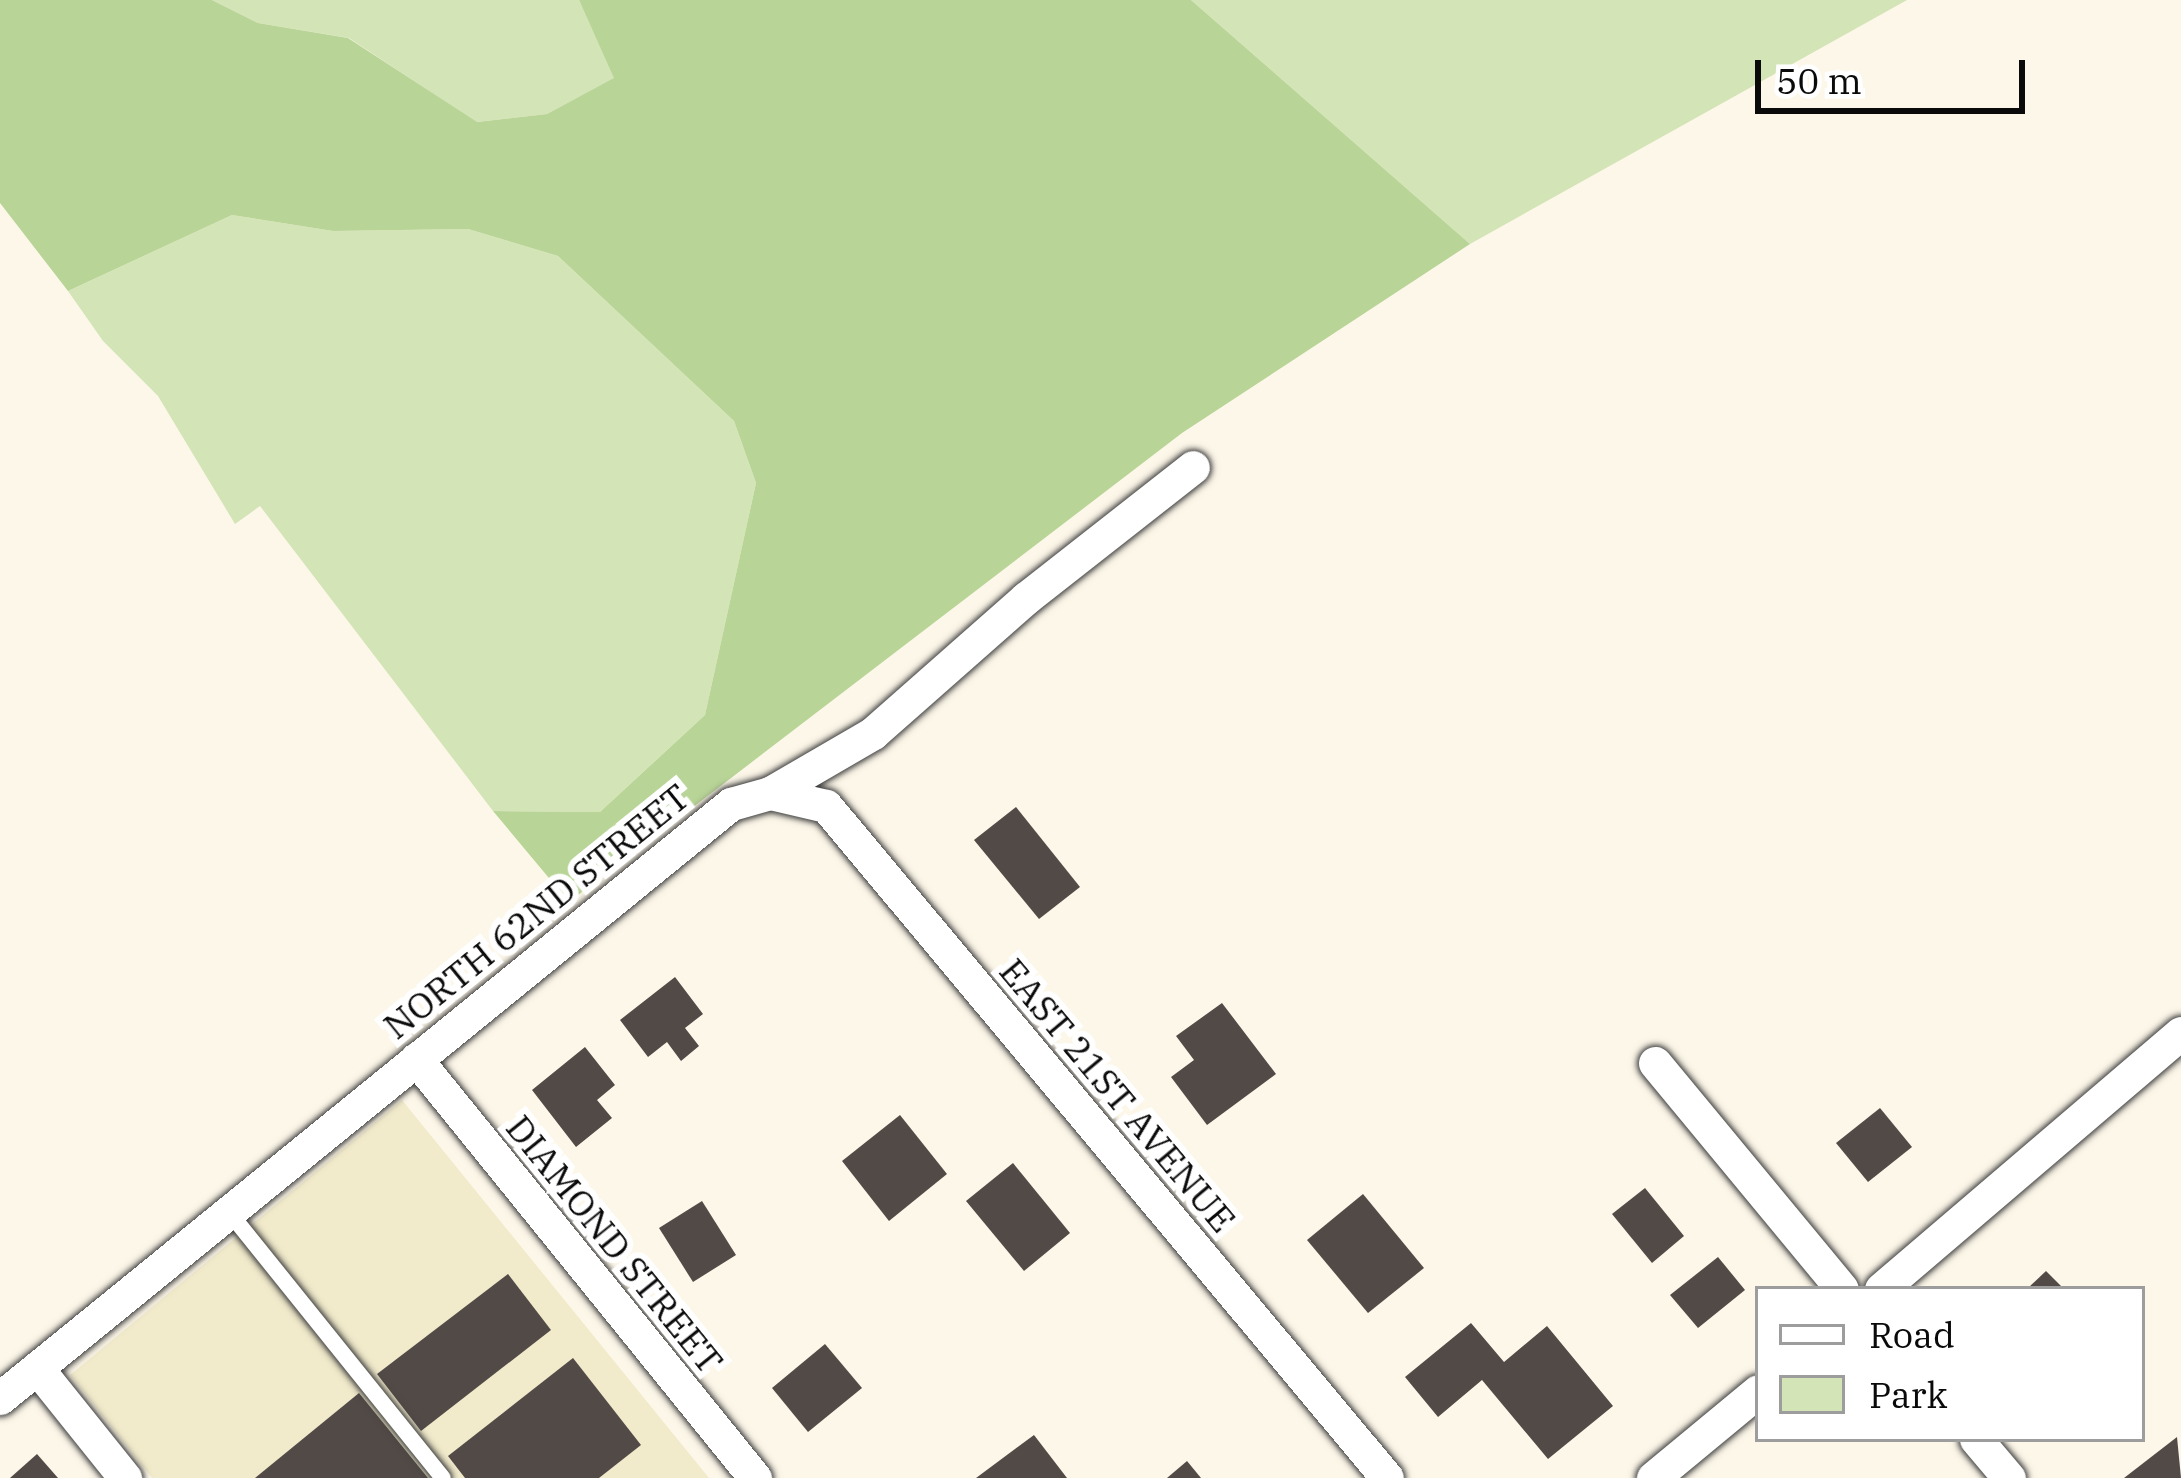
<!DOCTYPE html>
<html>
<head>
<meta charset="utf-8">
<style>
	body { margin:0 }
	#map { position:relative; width:2181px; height:1478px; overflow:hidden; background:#fdf7e9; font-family:"IBM Plex Serif",serif }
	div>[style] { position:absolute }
	.farmland>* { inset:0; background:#f1eacb }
	.green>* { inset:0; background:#d3e4b6 }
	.forest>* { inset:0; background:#b8d497 }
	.building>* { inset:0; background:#524a47 }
	.roads { filter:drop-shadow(0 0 3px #3d3d3d) drop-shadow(0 0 3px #3d3d3d) }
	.service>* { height:16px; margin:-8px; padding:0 8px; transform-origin:8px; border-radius:8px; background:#fff }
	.minor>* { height:33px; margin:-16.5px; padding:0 16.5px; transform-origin:16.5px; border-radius:16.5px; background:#fff }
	span { translate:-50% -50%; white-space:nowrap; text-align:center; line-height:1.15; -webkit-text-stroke:12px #fff; paint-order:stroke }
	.street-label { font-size:36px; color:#0a0a0a }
	.legend { position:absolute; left:1755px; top:1286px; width:390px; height:156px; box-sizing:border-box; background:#fff; border:3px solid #9d9d9d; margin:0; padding:15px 21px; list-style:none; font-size:36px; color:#0a0a0a }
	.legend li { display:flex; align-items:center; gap:24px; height:60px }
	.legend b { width:60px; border:3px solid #9d9d9d }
	.scale { position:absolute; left:1755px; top:60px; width:270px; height:54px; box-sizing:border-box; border:6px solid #0a0a0a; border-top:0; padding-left:15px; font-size:36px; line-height:42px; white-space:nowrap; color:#0a0a0a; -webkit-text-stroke:9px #fff; paint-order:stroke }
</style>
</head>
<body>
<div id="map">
	<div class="farmland">
		<div style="clip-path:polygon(402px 1100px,709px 1478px,152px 1478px,70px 1375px)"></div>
	</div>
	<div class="green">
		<div style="clip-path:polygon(212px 0,579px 0,615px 78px,547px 114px,476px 122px,349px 38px,258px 23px)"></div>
		<div style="clip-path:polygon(1191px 0,1907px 0,1470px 244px)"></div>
		<div style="clip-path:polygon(232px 215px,333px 231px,468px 229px,558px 256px,734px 421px,756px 483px,705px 715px,600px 812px,493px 811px,260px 506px,235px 524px,158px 396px,103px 341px,68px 291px)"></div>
	</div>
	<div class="forest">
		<div style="clip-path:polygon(0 0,212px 0,258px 23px,348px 38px,477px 122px,547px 114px,614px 78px,579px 0,1191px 0,1470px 244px,1182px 433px,569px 902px,493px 811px,600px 812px,705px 715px,756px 483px,734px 421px,558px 256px,468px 229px,333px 231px,232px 215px,68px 291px,0 203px)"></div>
	</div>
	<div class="building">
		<div style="clip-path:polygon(1016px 807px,1080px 887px,1039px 919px,974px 840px)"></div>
		<div style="clip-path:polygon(675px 977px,703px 1014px,685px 1028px,699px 1046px,681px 1061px,667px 1042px,648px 1057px,620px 1020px)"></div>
		<div style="clip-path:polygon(1222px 1003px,1276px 1074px,1207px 1125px,1171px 1077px,1194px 1060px,1176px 1036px)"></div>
		<div style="clip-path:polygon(585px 1047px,615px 1085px,597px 1100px,612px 1118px,576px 1147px,532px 1090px)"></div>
		<div style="clip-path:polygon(1880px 1108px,1912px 1147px,1868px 1182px,1836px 1143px)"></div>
		<div style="clip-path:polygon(900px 1115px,947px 1174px,889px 1221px,842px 1161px)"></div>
		<div style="clip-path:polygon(1013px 1163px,1070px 1233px,1024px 1271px,966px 1201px)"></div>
		<div style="clip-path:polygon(1645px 1188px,1684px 1236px,1652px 1263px,1612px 1214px)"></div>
		<div style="clip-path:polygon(1363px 1194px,1424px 1268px,1368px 1313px,1307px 1240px)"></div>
		<div style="clip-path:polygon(702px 1201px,736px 1255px,693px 1282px,659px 1228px)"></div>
		<div style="clip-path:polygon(1718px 1257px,1745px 1290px,1698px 1328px,1670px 1295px)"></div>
		<div style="clip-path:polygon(2046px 1271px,2064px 1289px,2027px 1289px)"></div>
		<div style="clip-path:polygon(508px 1274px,551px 1330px,421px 1431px,377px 1374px)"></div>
		<div style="clip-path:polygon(1471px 1323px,1504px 1362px,1547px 1326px,1613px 1406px,1548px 1459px,1482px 1380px,1438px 1417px,1405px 1377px)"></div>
		<div style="clip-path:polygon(825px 1344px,862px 1388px,808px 1432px,772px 1388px)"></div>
		<div style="clip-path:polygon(573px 1358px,641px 1445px,599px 1478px,465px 1478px,448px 1456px)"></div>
		<div style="clip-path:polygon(359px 1393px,428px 1478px,255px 1478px)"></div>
		<div style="clip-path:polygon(1034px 1435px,1067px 1478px,976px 1478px)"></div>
		<div style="clip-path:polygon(2177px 1437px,2181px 1478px,2124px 1478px)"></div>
		<div style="clip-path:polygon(37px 1454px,58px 1478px,10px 1478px)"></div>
		<div style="clip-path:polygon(1187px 1461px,1201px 1478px,1167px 1478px)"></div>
	</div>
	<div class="roads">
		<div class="service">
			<div style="left:229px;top:1212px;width:341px;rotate:51.2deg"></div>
		</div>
		<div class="minor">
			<div style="left:770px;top:793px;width:57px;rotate:13.1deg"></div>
			<div style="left:826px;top:806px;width:875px;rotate:50.14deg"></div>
			<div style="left:416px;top:1059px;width:539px;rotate:51.02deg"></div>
			<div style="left:1655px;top:1063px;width:293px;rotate:50.4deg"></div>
			<div style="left:1881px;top:1289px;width:394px;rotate:-40.5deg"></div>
			<div style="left:37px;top:1368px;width:141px;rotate:51.3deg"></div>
			<div style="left:0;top:1398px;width:942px;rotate:-39.1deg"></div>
			<div style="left:731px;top:804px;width:41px;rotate:-15.8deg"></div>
			<div style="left:770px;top:793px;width:119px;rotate:-30.2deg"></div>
			<div style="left:873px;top:733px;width:204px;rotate:-41.4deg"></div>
			<div style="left:1026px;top:598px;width:212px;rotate:-38.1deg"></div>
			<div style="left:1976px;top:1439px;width:51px;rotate:49.8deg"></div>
			<div style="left:1653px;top:1478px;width:136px;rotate:-39.6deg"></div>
		</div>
	</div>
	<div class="street-label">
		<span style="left:536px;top:911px;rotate:-39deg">NORTH 62ND STREET</span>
		<span style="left:1118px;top:1095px;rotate:50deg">EAST 21ST AVENUE</span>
		<span style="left:615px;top:1244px;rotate:51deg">DIAMOND STREET</span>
	</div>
	<ul class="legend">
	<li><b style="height:15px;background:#fff"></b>Road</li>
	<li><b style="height:33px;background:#d3e4b6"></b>Park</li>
	</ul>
	<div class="scale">50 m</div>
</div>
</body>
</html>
